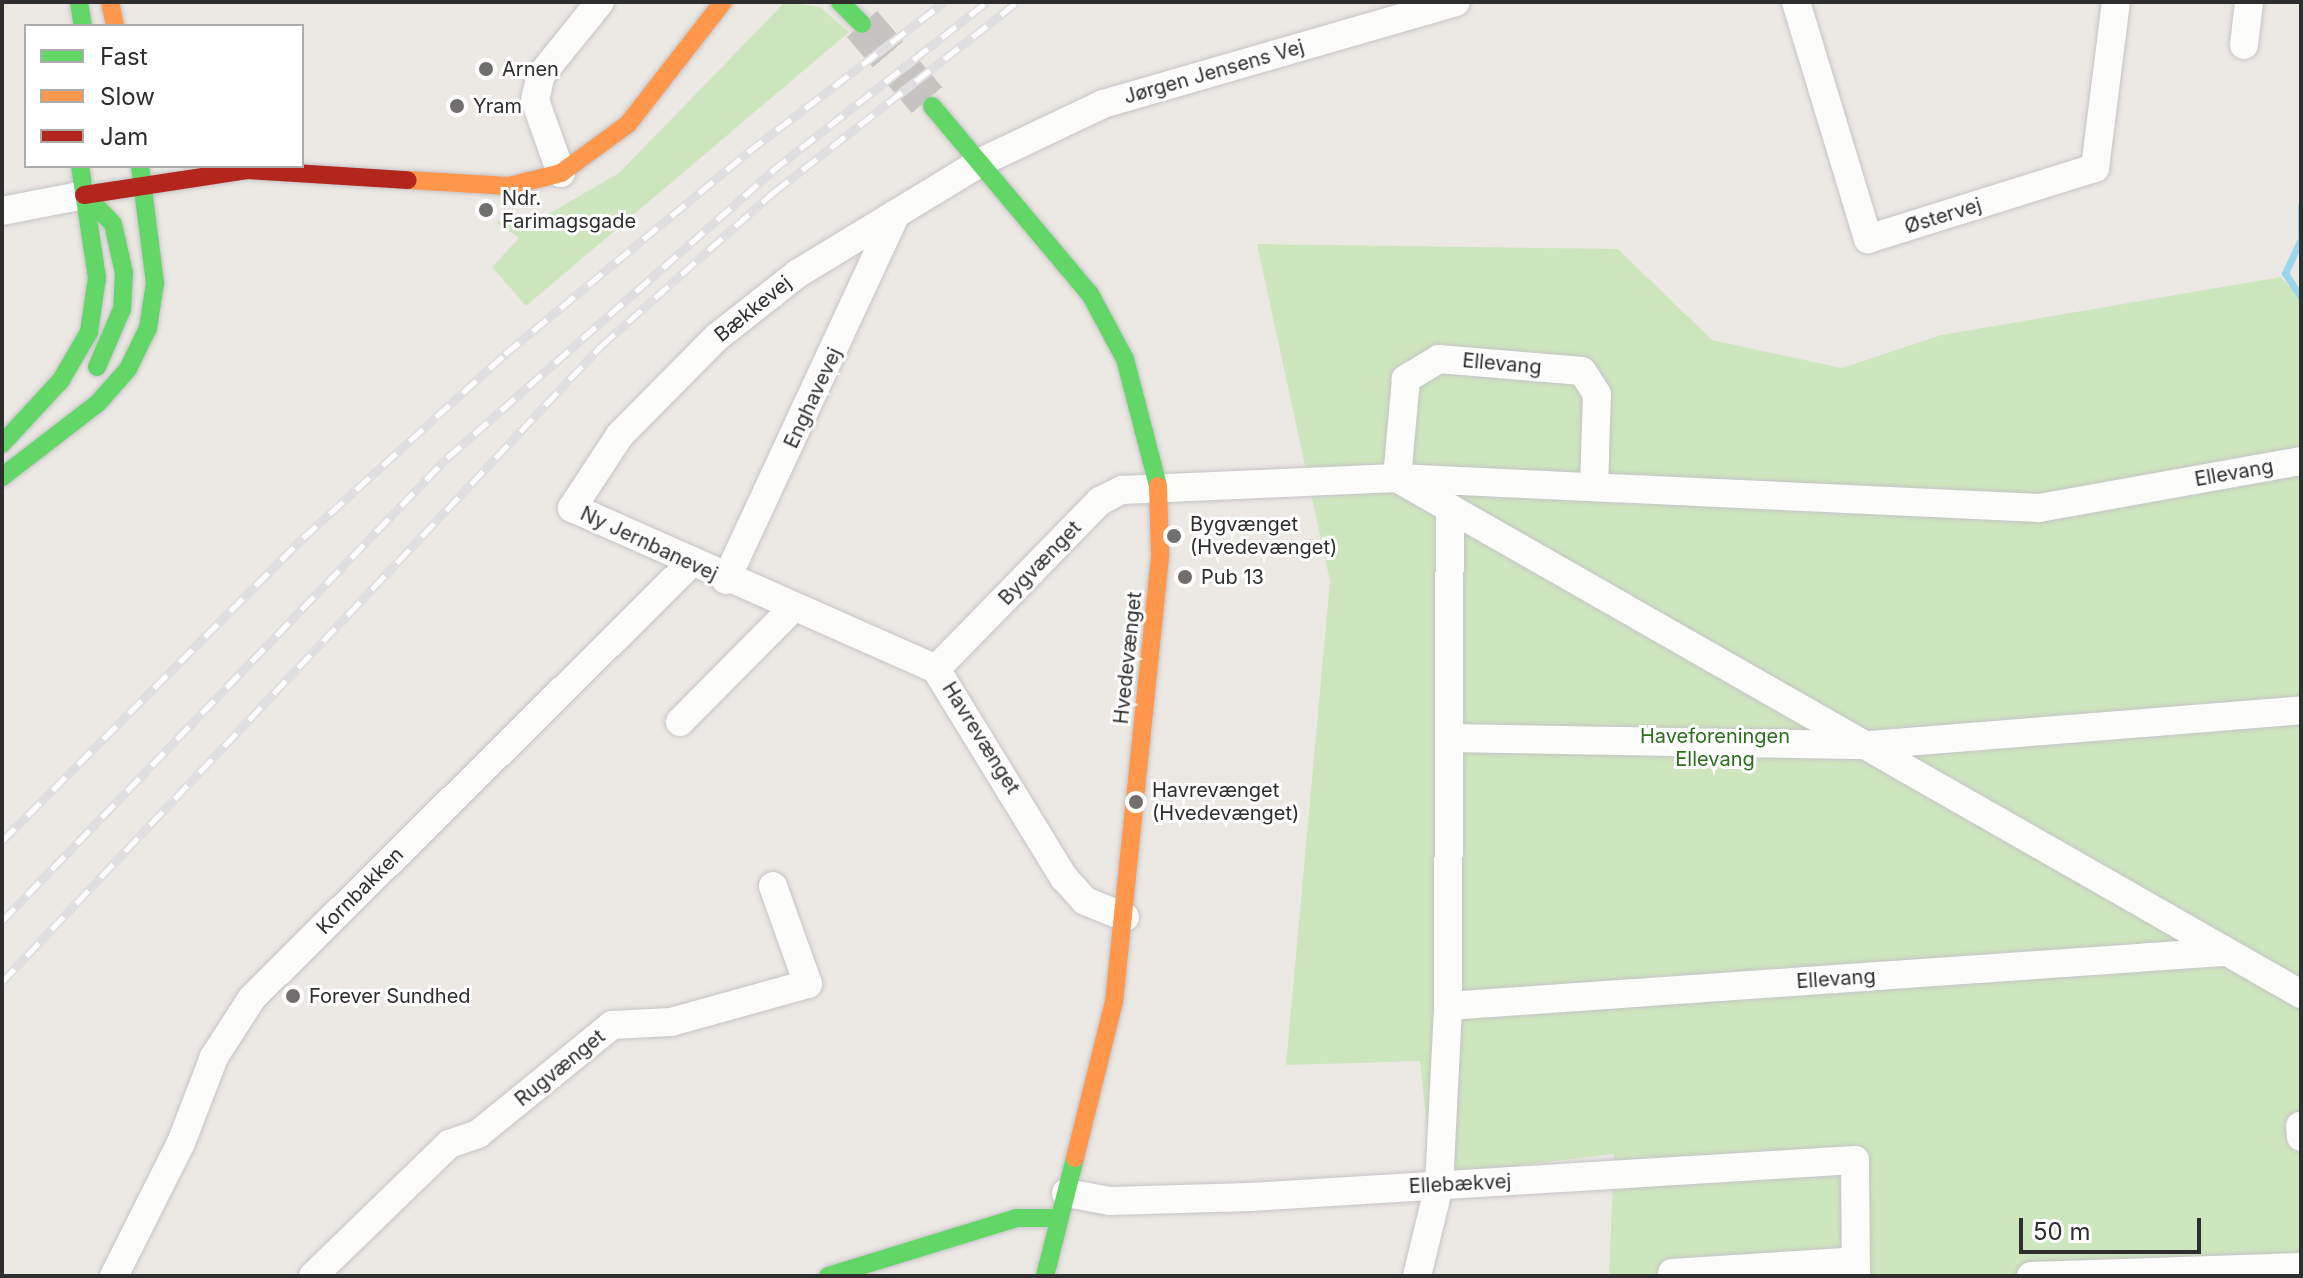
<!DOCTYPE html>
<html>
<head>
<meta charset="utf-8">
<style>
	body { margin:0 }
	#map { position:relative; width:2303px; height:1278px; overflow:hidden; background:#ece8e4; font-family:Inter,sans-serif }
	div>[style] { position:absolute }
	.green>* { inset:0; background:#cee6be }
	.stream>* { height:7px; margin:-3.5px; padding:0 3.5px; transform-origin:3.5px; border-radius:3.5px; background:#99d6ec }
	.secondary-tunnel>* { height:40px; margin-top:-20px; transform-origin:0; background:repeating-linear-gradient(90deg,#c6c3c0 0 40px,transparent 0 60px) }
	.roads { filter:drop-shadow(0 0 2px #c5c4c5) drop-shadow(0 0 2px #c5c4c5) }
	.street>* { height:28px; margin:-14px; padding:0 14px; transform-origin:14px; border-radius:14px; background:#fcfcfb }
	.fast>* { height:18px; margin:-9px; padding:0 9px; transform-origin:9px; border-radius:9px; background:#63d668 }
	.slow>* { height:18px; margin:-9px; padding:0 9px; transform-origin:9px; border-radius:9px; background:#ff974d }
	.jam>* { height:18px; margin:-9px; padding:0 9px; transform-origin:9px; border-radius:9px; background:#b3261e }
	.rail>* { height:9px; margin-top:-4.5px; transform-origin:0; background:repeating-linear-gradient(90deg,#fff 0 18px,#dfdfe1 0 36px); box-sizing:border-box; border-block:2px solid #dfdfe1 }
	.dots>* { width:22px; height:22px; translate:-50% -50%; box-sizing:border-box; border:4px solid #fff; border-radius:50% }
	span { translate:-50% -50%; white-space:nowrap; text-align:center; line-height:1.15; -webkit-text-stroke:6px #fff; paint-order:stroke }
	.poi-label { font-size:20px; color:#2e2e2e }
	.left { translate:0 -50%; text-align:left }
	.street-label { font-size:20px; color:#2e2e2e }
	.park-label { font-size:20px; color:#2c6e1b }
	.frame { position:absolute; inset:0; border:4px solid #2e2e2e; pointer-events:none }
	.legend { position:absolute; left:24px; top:24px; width:280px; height:144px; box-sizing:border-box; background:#fff; border:2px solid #ababab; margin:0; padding:10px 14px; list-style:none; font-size:24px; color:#2e2e2e }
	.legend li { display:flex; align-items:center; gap:16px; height:40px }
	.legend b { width:40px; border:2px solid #ababab }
	.scale { position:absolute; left:2019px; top:1218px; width:182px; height:36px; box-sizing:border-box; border:4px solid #2e2e2e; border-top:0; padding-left:10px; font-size:24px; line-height:28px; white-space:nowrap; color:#2e2e2e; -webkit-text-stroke:6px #fff; paint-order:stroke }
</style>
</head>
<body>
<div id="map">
	<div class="green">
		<div style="clip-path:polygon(785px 2px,820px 7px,849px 32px,526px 306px,492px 267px,519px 238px,496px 222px,543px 217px,619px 173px)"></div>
		<div style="clip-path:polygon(1257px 244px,1618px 249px,1712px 340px,1842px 368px,1941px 335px,2281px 277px,2301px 300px,2301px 1276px,1609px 1276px,1614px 1154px,1432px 1175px,1420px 1061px,1286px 1065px,1330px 581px)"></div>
	</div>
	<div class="stream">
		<div style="left:2301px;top:206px;width:30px;rotate:90deg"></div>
		<div style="left:2301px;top:239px;width:38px;rotate:115deg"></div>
		<div style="left:2285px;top:273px;width:30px;rotate:57deg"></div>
	</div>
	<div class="secondary-tunnel">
		<div style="left:862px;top:24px;width:108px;rotate:49.5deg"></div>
	</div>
	<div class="roads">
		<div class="street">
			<div style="left:1796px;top:2px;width:248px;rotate:73.1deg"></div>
			<div style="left:1868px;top:239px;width:238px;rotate:-17.4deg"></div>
			<div style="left:2095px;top:168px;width:167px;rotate:-82.8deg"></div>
			<div style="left:2244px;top:45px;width:43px;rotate:-83.4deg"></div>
			<div style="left:561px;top:173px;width:77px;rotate:-109.6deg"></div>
			<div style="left:535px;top:100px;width:26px;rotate:-77deg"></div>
			<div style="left:541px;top:75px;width:94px;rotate:-51.1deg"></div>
			<div style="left:2px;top:211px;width:84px;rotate:-11deg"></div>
			<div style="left:1594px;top:487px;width:93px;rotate:-88.2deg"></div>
			<div style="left:1597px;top:394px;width:27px;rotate:-123deg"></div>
			<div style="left:1582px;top:371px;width:144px;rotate:-175.2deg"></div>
			<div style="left:1439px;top:359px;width:39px;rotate:149deg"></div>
			<div style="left:1406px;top:379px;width:99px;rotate:95.2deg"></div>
			<div style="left:1397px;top:478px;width:1041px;rotate:29.72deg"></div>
			<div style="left:726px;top:580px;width:404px;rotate:-65.1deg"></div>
			<div style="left:936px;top:669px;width:235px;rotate:-45.7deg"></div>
			<div style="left:1100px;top:501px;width:25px;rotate:-27deg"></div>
			<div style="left:1122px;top:490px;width:275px;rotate:-2.5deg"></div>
			<div style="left:1397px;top:478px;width:643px;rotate:2.68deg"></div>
			<div style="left:2039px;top:508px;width:266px;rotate:-10.2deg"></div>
			<div style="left:680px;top:722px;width:161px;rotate:-45.3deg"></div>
			<div style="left:1449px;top:738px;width:421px;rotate:1deg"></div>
			<div style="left:1870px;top:745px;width:432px;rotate:-4.6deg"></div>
			<div style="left:1125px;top:917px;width:43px;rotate:-158.2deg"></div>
			<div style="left:1085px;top:901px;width:31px;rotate:-132deg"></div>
			<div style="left:1064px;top:878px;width:245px;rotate:-121.5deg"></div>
			<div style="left:936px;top:669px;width:398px;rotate:-156.1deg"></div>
			<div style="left:572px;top:508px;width:87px;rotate:-56.7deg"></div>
			<div style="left:620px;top:435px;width:138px;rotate:-45.3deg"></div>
			<div style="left:717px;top:337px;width:102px;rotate:-38.2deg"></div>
			<div style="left:797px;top:274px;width:215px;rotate:-31.3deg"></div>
			<div style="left:981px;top:162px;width:135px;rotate:-25.4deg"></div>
			<div style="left:1103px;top:104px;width:367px;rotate:-16.1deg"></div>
			<div style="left:1448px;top:1006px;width:777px;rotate:-3.99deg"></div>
			<div style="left:2300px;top:1126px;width:11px;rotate:85deg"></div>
			<div style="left:1066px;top:1193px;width:45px;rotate:10.3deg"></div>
			<div style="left:1110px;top:1201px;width:140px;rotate:-1.6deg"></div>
			<div style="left:1250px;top:1197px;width:606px;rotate:-3.5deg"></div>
			<div style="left:1855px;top:1160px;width:116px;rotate:89.5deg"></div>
			<div style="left:1672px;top:1273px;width:184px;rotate:-3.7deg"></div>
			<div style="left:114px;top:1276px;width:149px;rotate:-63.3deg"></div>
			<div style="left:181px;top:1143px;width:92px;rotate:-69deg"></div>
			<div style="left:214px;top:1057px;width:70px;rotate:-57.2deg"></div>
			<div style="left:252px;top:998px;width:615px;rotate:-44.74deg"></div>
			<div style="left:313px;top:1276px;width:190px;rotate:-44.1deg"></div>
			<div style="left:449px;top:1144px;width:31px;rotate:-19deg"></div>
			<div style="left:478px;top:1134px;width:173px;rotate:-39.1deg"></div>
			<div style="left:612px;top:1025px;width:59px;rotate:-2.9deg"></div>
			<div style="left:671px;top:1022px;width:142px;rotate:-15.5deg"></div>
			<div style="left:808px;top:984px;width:104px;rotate:-109.7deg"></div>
			<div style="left:1417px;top:1276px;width:93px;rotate:-76.3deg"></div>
			<div style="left:1439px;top:1186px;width:180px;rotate:-87.1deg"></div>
			<div style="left:1448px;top:1006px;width:498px;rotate:-89.8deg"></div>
			<div style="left:2031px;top:1276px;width:270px;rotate:-1.9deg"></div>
		</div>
		<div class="fast">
			<div style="left:79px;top:2px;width:24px;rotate:81deg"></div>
			<div style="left:840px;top:2px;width:31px;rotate:45deg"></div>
			<div style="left:932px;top:106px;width:246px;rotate:50deg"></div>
			<div style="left:1090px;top:294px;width:74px;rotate:61.7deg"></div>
			<div style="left:1125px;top:359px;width:131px;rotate:75.4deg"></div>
			<div style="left:87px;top:197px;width:37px;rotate:46deg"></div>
			<div style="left:113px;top:224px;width:50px;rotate:77.3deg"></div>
			<div style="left:124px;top:273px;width:36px;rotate:93deg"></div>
			<div style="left:122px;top:309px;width:63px;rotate:113.3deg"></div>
			<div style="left:2px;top:444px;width:87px;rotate:-47.3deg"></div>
			<div style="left:61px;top:380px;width:56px;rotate:-59.7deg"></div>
			<div style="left:89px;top:332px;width:55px;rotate:-81.6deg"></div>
			<div style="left:97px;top:278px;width:113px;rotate:-98.6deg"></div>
			<div style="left:2px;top:477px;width:121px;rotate:-37.6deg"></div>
			<div style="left:98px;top:403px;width:45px;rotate:-48.6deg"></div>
			<div style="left:128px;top:369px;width:46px;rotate:-64deg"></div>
			<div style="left:148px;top:328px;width:46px;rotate:-81.2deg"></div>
			<div style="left:155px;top:283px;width:118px;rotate:-97.3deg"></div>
			<div style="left:828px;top:1276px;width:197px;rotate:-17.1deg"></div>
			<div style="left:1016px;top:1218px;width:43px"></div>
			<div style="left:1045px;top:1276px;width:122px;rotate:-75.7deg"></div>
		</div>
		<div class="slow">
			<div style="left:110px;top:2px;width:25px;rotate:78deg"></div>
			<div style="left:408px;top:180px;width:101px;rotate:3.4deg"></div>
			<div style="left:509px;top:186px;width:54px;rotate:-14deg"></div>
			<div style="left:561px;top:173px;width:83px;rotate:-36.2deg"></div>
			<div style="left:628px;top:124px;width:155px;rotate:-52.1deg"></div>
			<div style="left:1075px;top:1158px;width:161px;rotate:-76deg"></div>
			<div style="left:1114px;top:1002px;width:450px;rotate:-84.1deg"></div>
			<div style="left:1160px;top:554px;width:68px;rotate:-91.7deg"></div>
		</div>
		<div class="jam">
			<div style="left:84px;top:195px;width:165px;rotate:-8.7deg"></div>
			<div style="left:247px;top:170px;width:161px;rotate:3.6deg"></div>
		</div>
	</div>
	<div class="rail">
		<div style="left:2px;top:841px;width:427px;rotate:-45.2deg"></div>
		<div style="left:303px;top:538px;width:273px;rotate:-42.3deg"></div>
		<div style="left:505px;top:354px;width:316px;rotate:-39.7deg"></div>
		<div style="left:748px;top:152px;width:247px;rotate:-37.4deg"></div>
		<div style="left:2px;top:921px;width:642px;rotate:-46.14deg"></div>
		<div style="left:447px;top:458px;width:434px;rotate:-41.4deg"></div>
		<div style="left:772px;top:171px;width:273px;rotate:-38.2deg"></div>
		<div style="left:2px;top:982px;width:874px;rotate:-46.72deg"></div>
		<div style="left:601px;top:346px;width:232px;rotate:-41.7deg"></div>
		<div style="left:774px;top:192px;width:308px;rotate:-38deg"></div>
	</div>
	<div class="dots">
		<div style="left:486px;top:69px;background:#706f6e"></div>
		<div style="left:457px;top:106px;background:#706f6e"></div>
		<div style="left:486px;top:210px;background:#706f6e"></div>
		<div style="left:1174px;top:536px;background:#706f6e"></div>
		<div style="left:1185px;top:577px;background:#706f6e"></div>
		<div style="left:1136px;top:802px;background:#706f6e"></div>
		<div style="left:293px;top:996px;background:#706f6e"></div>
	</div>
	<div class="poi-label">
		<span class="left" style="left:502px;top:69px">Arnen</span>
		<span class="left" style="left:473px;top:106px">Yram</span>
		<span class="left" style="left:502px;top:210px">Ndr.<br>Farimagsgade</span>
		<span class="left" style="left:1190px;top:536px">Bygvænget<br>(Hvedevænget)</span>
		<span class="left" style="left:1201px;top:577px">Pub 13</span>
		<span class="left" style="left:1152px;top:802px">Havrevænget<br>(Hvedevænget)</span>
		<span class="left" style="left:309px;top:996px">Forever Sundhed</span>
	</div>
	<div class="street-label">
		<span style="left:1214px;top:72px;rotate:-16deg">Jørgen Jensens Vej</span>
		<span style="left:1943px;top:216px;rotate:-17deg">Østervej</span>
		<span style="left:753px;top:309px;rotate:-39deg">Bækkevej</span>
		<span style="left:1502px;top:364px;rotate:5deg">Ellevang</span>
		<span style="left:813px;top:398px;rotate:-65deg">Enghavevej</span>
		<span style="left:2234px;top:473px;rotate:-10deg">Ellevang</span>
		<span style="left:649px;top:544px;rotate:25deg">Ny Jernbanevej</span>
		<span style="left:1040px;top:563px;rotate:-46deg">Bygvænget</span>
		<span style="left:1128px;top:658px;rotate:-84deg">Hvedevænget</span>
		<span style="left:981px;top:738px;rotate:58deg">Havrevænget</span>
		<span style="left:360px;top:891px;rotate:-45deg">Kornbakken</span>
		<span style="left:1836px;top:979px;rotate:-4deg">Ellevang</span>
		<span style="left:560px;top:1068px;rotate:-39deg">Rugvænget</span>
		<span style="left:1460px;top:1184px;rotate:-3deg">Ellebækvej</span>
	</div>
	<div class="park-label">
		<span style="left:1715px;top:748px">Haveforeningen<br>Ellevang</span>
	</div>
	<div class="frame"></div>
	<ul class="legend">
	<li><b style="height:10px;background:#63d668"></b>Fast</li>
	<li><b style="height:10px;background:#ff974d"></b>Slow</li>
	<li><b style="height:10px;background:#b3261e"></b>Jam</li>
	</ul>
	<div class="scale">50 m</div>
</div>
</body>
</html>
